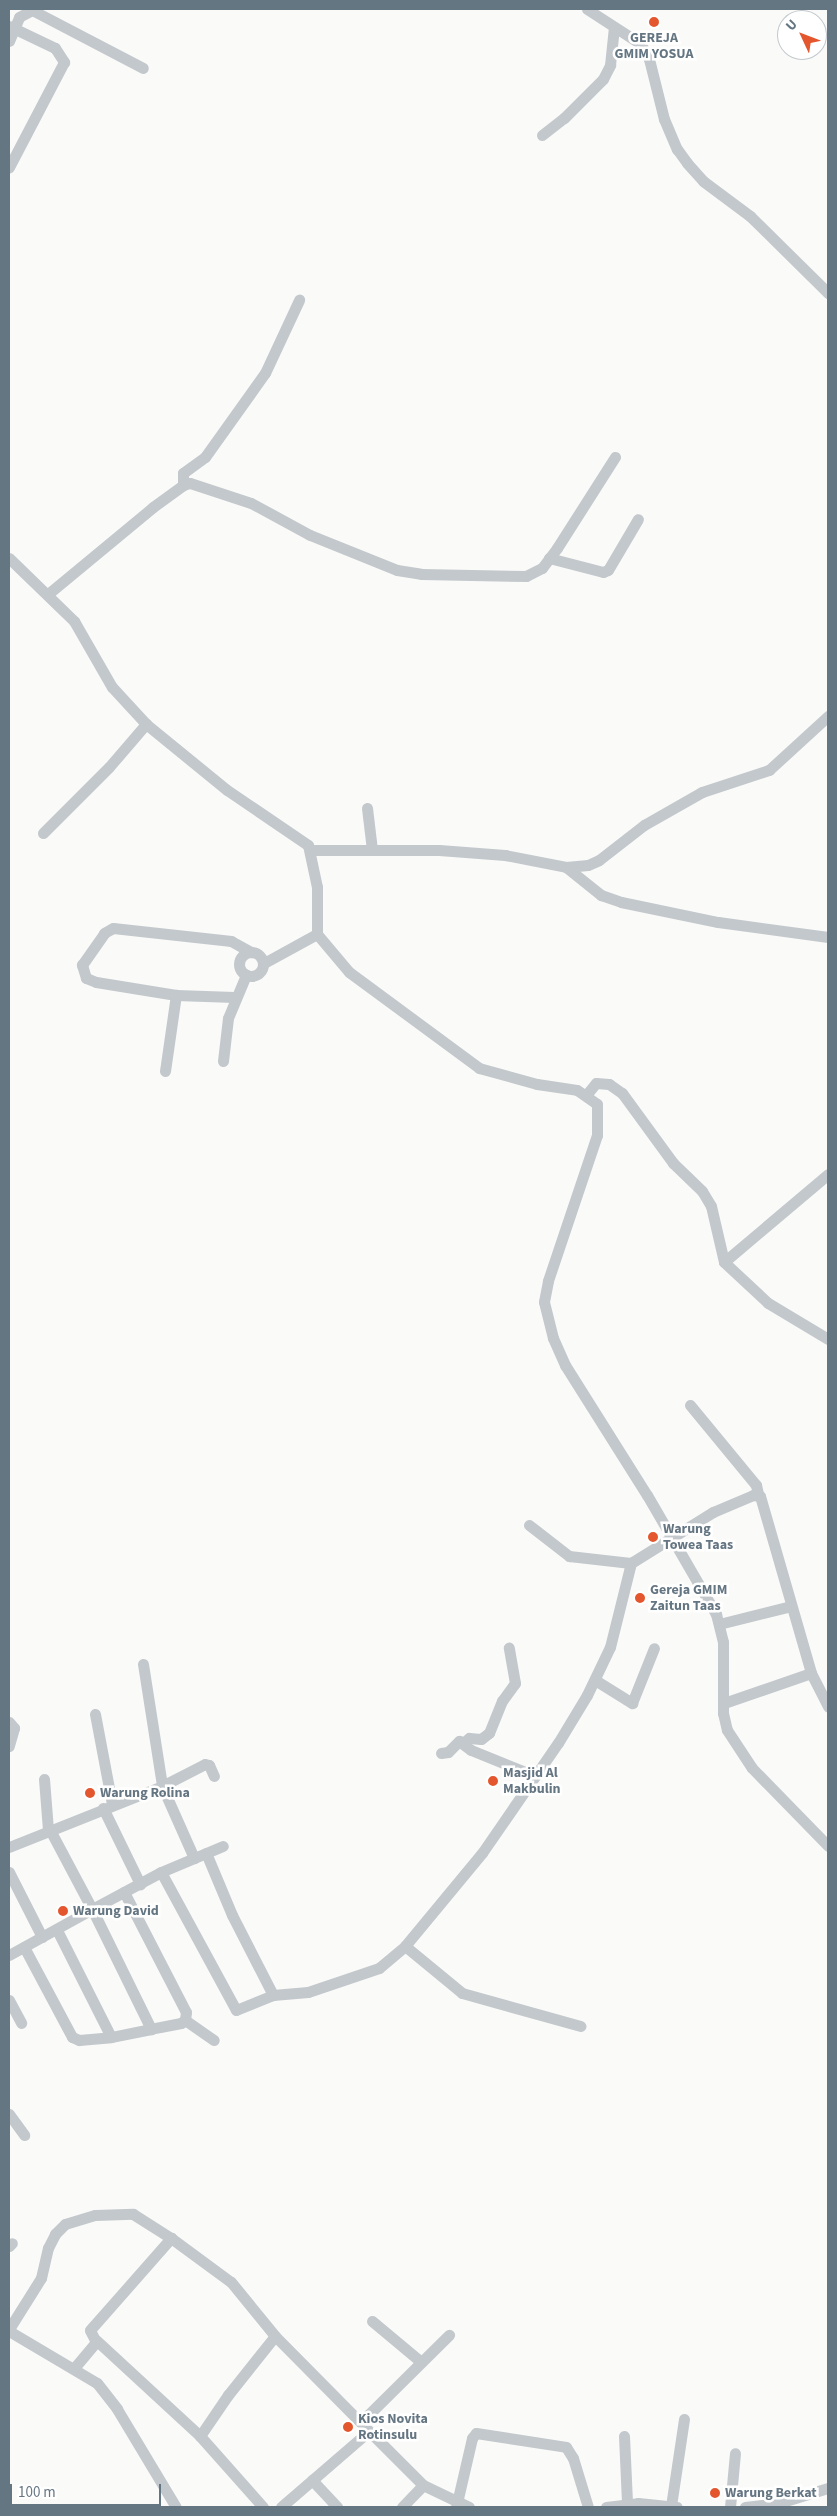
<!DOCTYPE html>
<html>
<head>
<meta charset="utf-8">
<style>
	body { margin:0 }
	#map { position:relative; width:837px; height:2516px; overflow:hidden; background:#fafaf8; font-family:"Source Sans 3",sans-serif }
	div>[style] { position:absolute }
	.street>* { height:11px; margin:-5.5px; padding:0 5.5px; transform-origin:5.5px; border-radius:5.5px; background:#c3c8cc }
	.street>.ring { margin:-5.5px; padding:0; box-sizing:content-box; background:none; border:11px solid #c3c8cc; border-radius:50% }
	.dots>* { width:14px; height:14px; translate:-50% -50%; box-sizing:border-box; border:2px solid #fff; border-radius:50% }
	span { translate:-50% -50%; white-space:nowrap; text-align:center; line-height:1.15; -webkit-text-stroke:5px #fff; paint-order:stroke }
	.poi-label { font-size:14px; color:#657683; font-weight:700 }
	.left { translate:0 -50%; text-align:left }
	.frame { position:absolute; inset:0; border:10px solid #657683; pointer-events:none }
	.north { position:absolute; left:777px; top:10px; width:50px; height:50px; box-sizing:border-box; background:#fff; border:1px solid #c1c8cd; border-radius:50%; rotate:313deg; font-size:14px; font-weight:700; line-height:20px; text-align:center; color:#657683 }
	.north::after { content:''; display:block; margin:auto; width:18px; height:22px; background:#e4572e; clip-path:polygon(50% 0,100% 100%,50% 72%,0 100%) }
	.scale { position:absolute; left:10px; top:2484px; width:151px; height:22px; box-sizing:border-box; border:2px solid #657683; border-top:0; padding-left:6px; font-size:15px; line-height:18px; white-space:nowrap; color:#657683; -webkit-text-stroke:4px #fff; paint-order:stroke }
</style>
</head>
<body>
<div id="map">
	<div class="street">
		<div style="left:587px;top:9px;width:64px;rotate:32.9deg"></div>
		<div style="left:641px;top:44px;width:17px;rotate:62deg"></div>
		<div style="left:649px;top:59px;width:62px;rotate:76deg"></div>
		<div style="left:664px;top:119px;width:33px;rotate:67deg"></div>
		<div style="left:677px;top:149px;width:17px;rotate:54deg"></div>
		<div style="left:687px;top:163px;width:24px;rotate:48deg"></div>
		<div style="left:703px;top:181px;width:59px;rotate:36.7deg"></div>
		<div style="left:750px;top:216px;width:110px;rotate:44.6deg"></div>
		<div style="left:9px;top:26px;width:51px;rotate:25.6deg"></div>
		<div style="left:55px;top:48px;width:17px;rotate:57deg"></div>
		<div style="left:64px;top:62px;width:119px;rotate:117.6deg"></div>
		<div style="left:9px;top:41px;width:26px;rotate:-67deg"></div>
		<div style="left:19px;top:17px;width:15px;rotate:-28deg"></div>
		<div style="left:32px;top:10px;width:125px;rotate:27.6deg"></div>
		<div style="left:542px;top:135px;width:28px;rotate:-38deg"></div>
		<div style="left:564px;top:118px;width:55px;rotate:-45deg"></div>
		<div style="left:603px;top:79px;width:16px;rotate:-63deg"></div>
		<div style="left:610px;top:65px;width:36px;rotate:-84deg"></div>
		<div style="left:183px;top:485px;width:12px;rotate:-90deg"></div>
		<div style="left:183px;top:473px;width:27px;rotate:-36deg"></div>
		<div style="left:205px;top:457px;width:103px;rotate:-54.5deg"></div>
		<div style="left:265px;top:373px;width:81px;rotate:-65deg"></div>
		<div style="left:9px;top:558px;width:91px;rotate:44.1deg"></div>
		<div style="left:74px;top:621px;width:76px;rotate:60.1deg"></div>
		<div style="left:112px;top:687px;width:50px;rotate:47.4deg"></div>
		<div style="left:146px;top:724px;width:104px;rotate:39.2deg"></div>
		<div style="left:227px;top:790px;width:98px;rotate:34.2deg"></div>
		<div style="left:308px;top:845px;width:43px;rotate:77.9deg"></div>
		<div style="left:317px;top:887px;width:47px;rotate:90deg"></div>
		<div style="left:317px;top:934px;width:50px;rotate:49.9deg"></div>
		<div style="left:349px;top:972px;width:162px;rotate:36.4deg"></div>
		<div style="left:479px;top:1068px;width:60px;rotate:15.4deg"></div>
		<div style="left:537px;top:1084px;width:40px;rotate:8.5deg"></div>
		<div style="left:577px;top:1090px;width:24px;rotate:35deg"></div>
		<div style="left:597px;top:1104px;width:31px;rotate:90deg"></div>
		<div style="left:597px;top:1135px;width:154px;rotate:108.6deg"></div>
		<div style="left:548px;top:1281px;width:21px;rotate:101deg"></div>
		<div style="left:544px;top:1302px;width:37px;rotate:76deg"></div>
		<div style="left:553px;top:1338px;width:30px;rotate:66deg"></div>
		<div style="left:565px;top:1365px;width:154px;rotate:57.8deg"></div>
		<div style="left:647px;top:1495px;width:138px;rotate:59.9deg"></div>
		<div style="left:716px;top:1614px;width:29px;rotate:76deg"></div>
		<div style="left:723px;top:1642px;width:71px;rotate:90deg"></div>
		<div style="left:723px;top:1713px;width:17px;rotate:77deg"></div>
		<div style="left:727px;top:1730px;width:45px;rotate:56.7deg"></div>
		<div style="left:752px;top:1768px;width:109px;rotate:45.7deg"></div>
		<div style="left:549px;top:558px;width:56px;rotate:14.5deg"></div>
		<div style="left:603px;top:572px;width:5px;rotate:-22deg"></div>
		<div style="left:608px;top:570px;width:59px;rotate:-59.5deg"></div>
		<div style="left:48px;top:594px;width:136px;rotate:-39.6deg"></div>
		<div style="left:153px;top:507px;width:37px;rotate:-36deg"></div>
		<div style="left:183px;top:485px;width:7px;rotate:-16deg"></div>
		<div style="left:190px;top:483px;width:64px;rotate:18.2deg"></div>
		<div style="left:251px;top:503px;width:67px;rotate:28.5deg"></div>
		<div style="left:310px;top:535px;width:94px;rotate:21.9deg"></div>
		<div style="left:397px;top:570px;width:24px;rotate:9deg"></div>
		<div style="left:421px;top:574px;width:105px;rotate:1.1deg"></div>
		<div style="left:526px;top:576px;width:18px;rotate:-27deg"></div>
		<div style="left:542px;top:568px;width:25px;rotate:-53deg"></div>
		<div style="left:557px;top:548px;width:108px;rotate:-57.5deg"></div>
		<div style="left:367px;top:808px;width:42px;rotate:83.2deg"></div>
		<div style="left:43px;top:833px;width:93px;rotate:-45deg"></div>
		<div style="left:109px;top:767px;width:57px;rotate:-49.3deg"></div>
		<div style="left:311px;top:850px;width:128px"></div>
		<div style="left:439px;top:850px;width:66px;rotate:4.3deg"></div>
		<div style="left:505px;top:855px;width:62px;rotate:11.1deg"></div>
		<div style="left:566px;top:867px;width:45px;rotate:38.7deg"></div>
		<div style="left:601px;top:895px;width:21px;rotate:19deg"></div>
		<div style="left:621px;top:902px;width:99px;rotate:11.7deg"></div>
		<div style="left:718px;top:922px;width:111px;rotate:7.8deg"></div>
		<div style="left:566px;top:867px;width:22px;rotate:-5deg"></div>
		<div style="left:588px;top:865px;width:12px;rotate:-24deg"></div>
		<div style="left:599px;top:860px;width:57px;rotate:-37.9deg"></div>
		<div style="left:644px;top:825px;width:67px;rotate:-29.6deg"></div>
		<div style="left:702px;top:792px;width:71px;rotate:-18.2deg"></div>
		<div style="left:769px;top:770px;width:80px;rotate:-42.5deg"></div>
		<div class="ring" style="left:239px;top:952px;width:13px;height:13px"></div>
		<div style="left:264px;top:963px;width:60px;rotate:-28.7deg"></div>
		<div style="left:234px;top:997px;width:58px;rotate:-178deg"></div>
		<div style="left:176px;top:995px;width:81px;rotate:-170.8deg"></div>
		<div style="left:96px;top:982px;width:11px;rotate:-158deg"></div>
		<div style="left:86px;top:978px;width:14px;rotate:-107deg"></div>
		<div style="left:82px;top:965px;width:39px;rotate:-55deg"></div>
		<div style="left:104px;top:933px;width:10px;rotate:-29deg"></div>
		<div style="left:113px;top:928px;width:119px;rotate:6.3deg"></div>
		<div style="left:231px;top:941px;width:23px;rotate:29deg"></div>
		<div style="left:223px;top:1061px;width:43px;rotate:-83.4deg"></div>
		<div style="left:228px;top:1018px;width:47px;rotate:-67.3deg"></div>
		<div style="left:165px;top:1071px;width:77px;rotate:-81.8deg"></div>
		<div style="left:587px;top:1094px;width:14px;rotate:-51deg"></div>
		<div style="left:596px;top:1083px;width:13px;rotate:4deg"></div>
		<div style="left:609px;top:1084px;width:16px;rotate:35deg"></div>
		<div style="left:622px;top:1093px;width:87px;rotate:53.9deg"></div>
		<div style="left:673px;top:1163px;width:40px;rotate:44deg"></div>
		<div style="left:702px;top:1191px;width:17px;rotate:59deg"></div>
		<div style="left:711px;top:1206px;width:57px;rotate:76.9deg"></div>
		<div style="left:724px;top:1262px;width:60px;rotate:43deg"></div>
		<div style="left:768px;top:1303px;width:70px;rotate:31deg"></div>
		<div style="left:724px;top:1262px;width:136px;rotate:-40.2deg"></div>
		<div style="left:690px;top:1405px;width:104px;rotate:50.5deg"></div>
		<div style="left:756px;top:1485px;width:9px;rotate:77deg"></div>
		<div style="left:529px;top:1525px;width:51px;rotate:37.8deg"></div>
		<div style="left:569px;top:1556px;width:62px;rotate:6.4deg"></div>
		<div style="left:719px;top:1624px;width:74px;rotate:-14deg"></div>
		<div style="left:143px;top:1664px;width:123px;rotate:81.1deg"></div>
		<div style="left:162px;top:1786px;width:48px;rotate:-27.1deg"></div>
		<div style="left:205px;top:1764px;width:4px;rotate:14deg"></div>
		<div style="left:209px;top:1765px;width:12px;rotate:66deg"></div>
		<div style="left:595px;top:1680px;width:44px;rotate:31.9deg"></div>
		<div style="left:632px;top:1703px;width:59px;rotate:-68.2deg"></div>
		<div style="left:724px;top:1703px;width:92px;rotate:-19deg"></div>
		<div style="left:811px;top:1673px;width:38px;rotate:63deg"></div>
		<div style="left:95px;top:1714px;width:92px;rotate:79.3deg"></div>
		<div style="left:9px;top:1722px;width:8px;rotate:50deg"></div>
		<div style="left:14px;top:1728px;width:19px;rotate:106deg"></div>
		<div style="left:463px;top:1743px;width:8px;rotate:-40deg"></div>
		<div style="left:469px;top:1738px;width:12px;rotate:5deg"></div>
		<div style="left:481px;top:1739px;width:10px;rotate:-37deg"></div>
		<div style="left:489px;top:1733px;width:35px;rotate:-68deg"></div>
		<div style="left:502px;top:1701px;width:22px;rotate:-54deg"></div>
		<div style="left:515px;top:1683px;width:36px;rotate:-100deg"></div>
		<div style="left:441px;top:1753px;width:7px;rotate:-8deg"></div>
		<div style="left:448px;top:1752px;width:16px;rotate:-45deg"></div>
		<div style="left:459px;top:1741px;width:15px;rotate:37deg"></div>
		<div style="left:471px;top:1750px;width:69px;rotate:22.1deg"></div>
		<div style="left:44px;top:1779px;width:51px;rotate:85.5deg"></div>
		<div style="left:103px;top:1808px;width:85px;rotate:64deg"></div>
		<div style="left:50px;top:1830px;width:89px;rotate:62deg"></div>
		<div style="left:92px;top:1909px;width:78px;rotate:-28.2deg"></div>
		<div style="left:161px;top:1872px;width:157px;rotate:61.5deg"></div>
		<div style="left:236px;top:2010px;width:40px;rotate:-22deg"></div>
		<div style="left:273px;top:1995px;width:35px;rotate:-5deg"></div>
		<div style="left:308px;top:1992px;width:75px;rotate:-18.7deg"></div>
		<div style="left:379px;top:1968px;width:34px;rotate:-40deg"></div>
		<div style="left:405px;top:1946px;width:121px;rotate:-50.4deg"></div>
		<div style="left:482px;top:1853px;width:134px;rotate:-55.4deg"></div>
		<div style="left:558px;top:1743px;width:56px;rotate:-58.9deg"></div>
		<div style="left:587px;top:1695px;width:53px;rotate:-64.4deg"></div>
		<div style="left:610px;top:1647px;width:87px;rotate:-76deg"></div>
		<div style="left:631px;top:1563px;width:97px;rotate:-31.9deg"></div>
		<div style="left:713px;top:1512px;width:43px;rotate:-23deg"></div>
		<div style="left:753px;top:1495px;width:7px;rotate:8deg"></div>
		<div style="left:760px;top:1496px;width:184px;rotate:73.9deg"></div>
		<div style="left:9px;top:1847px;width:165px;rotate:-21.7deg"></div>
		<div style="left:162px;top:1786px;width:79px;rotate:66deg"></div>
		<div style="left:206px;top:1853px;width:67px;rotate:67.2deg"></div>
		<div style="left:232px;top:1915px;width:90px;rotate:62.9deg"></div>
		<div style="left:9px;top:1872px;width:73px;rotate:63.1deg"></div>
		<div style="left:161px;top:1872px;width:67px;rotate:-22.8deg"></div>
		<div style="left:124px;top:1892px;width:135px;rotate:62.7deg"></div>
		<div style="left:186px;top:2012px;width:8px;rotate:97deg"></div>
		<div style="left:185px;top:2020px;width:5px;rotate:143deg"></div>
		<div style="left:181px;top:2023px;width:31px;rotate:169deg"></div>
		<div style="left:405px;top:1946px;width:74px;rotate:39.5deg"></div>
		<div style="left:462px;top:1993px;width:123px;rotate:15.6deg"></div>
		<div style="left:24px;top:1947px;width:102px;rotate:61.9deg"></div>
		<div style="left:72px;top:2037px;width:8px;rotate:23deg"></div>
		<div style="left:79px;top:2040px;width:32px;rotate:-5deg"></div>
		<div style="left:111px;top:2037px;width:120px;rotate:-116.8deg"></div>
		<div style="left:9px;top:1955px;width:95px;rotate:-29deg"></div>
		<div style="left:92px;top:1909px;width:134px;rotate:63.8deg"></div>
		<div style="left:151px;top:2029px;width:41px;rotate:168.7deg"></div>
		<div style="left:9px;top:2000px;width:26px;rotate:62deg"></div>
		<div style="left:185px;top:2020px;width:35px;rotate:35deg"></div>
		<div style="left:9px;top:2114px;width:26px;rotate:54deg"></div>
		<div style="left:9px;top:2246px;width:4px;rotate:-45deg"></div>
		<div style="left:372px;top:2321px;width:64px;rotate:39.9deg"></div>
		<div style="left:9px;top:2329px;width:60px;rotate:-57.9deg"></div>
		<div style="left:41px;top:2278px;width:31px;rotate:-77deg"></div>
		<div style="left:48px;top:2248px;width:16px;rotate:-63deg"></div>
		<div style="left:55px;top:2234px;width:14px;rotate:-45deg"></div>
		<div style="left:65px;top:2224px;width:31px;rotate:-17deg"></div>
		<div style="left:95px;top:2215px;width:38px;rotate:-2deg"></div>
		<div style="left:133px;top:2214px;width:45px;rotate:32.3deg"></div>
		<div style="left:9px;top:2331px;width:102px;rotate:30.6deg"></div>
		<div style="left:97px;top:2383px;width:33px;rotate:52deg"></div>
		<div style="left:117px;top:2409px;width:114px;rotate:59deg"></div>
		<div style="left:96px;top:2340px;width:142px;rotate:42.7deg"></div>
		<div style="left:200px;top:2436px;width:95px;rotate:48.4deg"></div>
		<div style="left:75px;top:2367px;width:33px;rotate:-50deg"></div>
		<div style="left:96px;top:2342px;width:13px;rotate:-117deg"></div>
		<div style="left:90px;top:2330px;width:123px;rotate:-48.6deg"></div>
		<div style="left:171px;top:2238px;width:74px;rotate:36.3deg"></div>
		<div style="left:231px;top:2282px;width:70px;rotate:50.8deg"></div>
		<div style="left:275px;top:2336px;width:134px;rotate:45.3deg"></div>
		<div style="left:361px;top:2422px;width:124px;rotate:-44.7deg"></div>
		<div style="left:200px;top:2436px;width:50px;rotate:-55.7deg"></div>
		<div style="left:228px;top:2395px;width:75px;rotate:-51.5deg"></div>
		<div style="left:624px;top:2436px;width:67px;rotate:87.4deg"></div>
		<div style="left:312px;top:2480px;width:37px;rotate:47deg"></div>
		<div style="left:779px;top:2503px;width:51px;rotate:-17deg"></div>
		<div style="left:671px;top:2506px;width:88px;rotate:-81.5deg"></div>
		<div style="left:281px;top:2507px;width:116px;rotate:-40.8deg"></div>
		<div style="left:369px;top:2431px;width:76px;rotate:45deg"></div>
		<div style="left:423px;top:2485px;width:51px;rotate:25.6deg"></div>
		<div style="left:402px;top:2507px;width:30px;rotate:-46deg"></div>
		<div style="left:456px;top:2507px;width:71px;rotate:-76.9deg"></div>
		<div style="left:472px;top:2438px;width:6px;rotate:-51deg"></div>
		<div style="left:476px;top:2433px;width:91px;rotate:8.8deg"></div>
		<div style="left:566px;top:2447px;width:13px;rotate:58deg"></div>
		<div style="left:573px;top:2458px;width:51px;rotate:73deg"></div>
		<div style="left:606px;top:2507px;width:32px;rotate:-7deg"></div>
		<div style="left:638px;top:2503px;width:39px;rotate:6deg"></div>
		<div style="left:730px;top:2507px;width:54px;rotate:-84.7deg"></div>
		<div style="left:745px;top:2507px;width:34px;rotate:-7deg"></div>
		<div style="left:779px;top:2503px;width:4px;rotate:63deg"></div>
	</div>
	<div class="dots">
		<div style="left:654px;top:22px;background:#e4572e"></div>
		<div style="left:653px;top:1537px;background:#e4572e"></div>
		<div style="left:640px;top:1598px;background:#e4572e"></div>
		<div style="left:493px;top:1781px;background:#e4572e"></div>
		<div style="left:90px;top:1793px;background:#e4572e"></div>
		<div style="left:63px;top:1911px;background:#e4572e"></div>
		<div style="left:348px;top:2427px;background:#e4572e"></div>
		<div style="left:715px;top:2493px;background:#e4572e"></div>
	</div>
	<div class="poi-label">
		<span style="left:654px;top:46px">GEREJA<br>GMIM YOSUA</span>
		<span class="left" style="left:663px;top:1537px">Warung<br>Towea Taas</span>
		<span class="left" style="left:650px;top:1598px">Gereja GMIM<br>Zaitun Taas</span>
		<span class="left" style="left:503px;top:1781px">Masjid Al<br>Makbulin</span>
		<span class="left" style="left:100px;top:1793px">Warung Rolina</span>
		<span class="left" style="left:73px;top:1911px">Warung David</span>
		<span class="left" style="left:358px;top:2427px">Kios Novita<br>Rotinsulu</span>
		<span class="left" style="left:725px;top:2493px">Warung Berkat</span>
	</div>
	<div class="frame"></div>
	<div class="north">U</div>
	<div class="scale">100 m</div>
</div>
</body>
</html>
